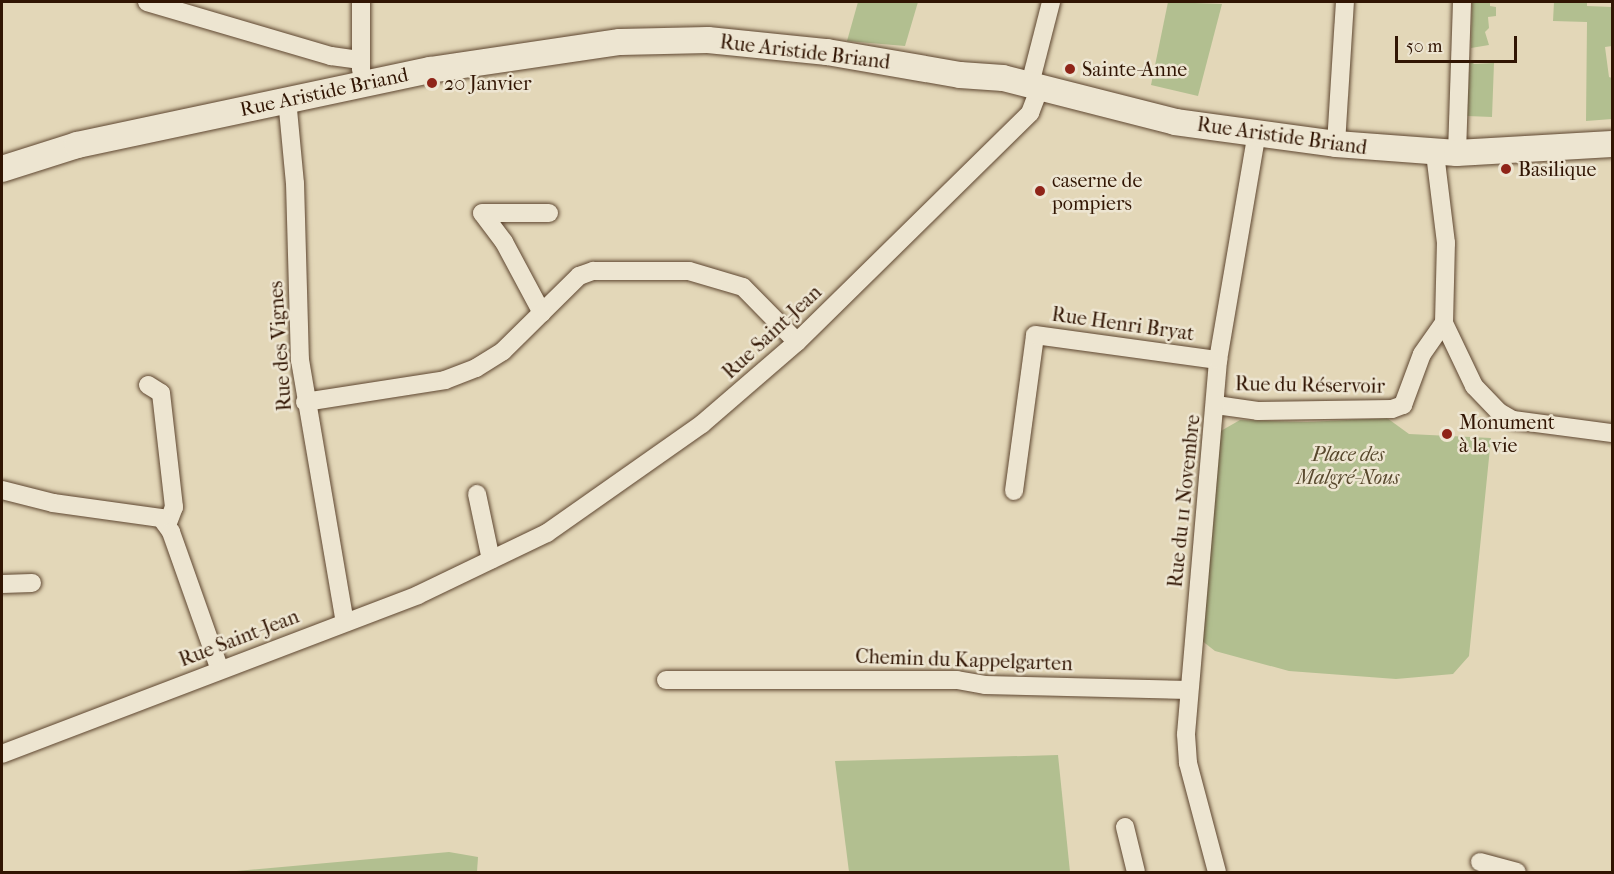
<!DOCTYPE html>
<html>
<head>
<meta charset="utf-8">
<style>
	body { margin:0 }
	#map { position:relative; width:1614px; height:874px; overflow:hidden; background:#e3d7b8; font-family:"IM FELL French Canon",serif }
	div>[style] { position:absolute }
	.green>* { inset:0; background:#b2bf90 }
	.roads { filter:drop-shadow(0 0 2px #5e4630) drop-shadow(0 0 2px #5e4630) }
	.street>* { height:18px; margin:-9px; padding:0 9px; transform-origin:9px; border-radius:9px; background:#ede5d1 }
	.secondary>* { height:26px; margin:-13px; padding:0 13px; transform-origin:13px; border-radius:13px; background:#ede5d1 }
	.dots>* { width:16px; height:16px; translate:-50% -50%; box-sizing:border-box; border:3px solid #ede5d1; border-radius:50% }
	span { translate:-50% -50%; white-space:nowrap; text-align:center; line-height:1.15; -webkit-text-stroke:5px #ede5d1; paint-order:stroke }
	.street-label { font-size:20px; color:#311503 }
	.poi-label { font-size:20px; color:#311503 }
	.left { translate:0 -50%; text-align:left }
	.park-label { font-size:20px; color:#58482d; font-style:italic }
	.frame { position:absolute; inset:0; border:3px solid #311503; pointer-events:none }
	.scale { position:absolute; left:1395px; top:36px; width:122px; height:27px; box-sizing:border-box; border:3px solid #311503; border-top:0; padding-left:8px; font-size:18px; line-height:21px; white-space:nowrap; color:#311503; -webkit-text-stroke:4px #ede5d1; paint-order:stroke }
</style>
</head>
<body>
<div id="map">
	<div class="green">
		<div style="clip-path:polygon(858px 2px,918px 2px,905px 46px,847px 41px)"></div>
		<div style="clip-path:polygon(1168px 2px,1222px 4px,1198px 96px,1151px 85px)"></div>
		<div style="clip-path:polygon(1472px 2px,1490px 2px,1490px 6px,1496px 7px,1496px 16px,1488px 17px,1489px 28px,1485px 32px,1489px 45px,1471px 48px)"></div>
		<div style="clip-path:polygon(1554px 2px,1587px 2px,1587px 6px,1612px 7px,1612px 46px,1605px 47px,1609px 77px,1612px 78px,1612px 119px,1586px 121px,1587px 22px,1553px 21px)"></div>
		<div style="clip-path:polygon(1470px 60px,1474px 64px,1494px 63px,1492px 117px,1467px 116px)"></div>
		<div style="clip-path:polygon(1387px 418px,1409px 434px,1491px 438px,1469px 656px,1453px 674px,1396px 679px,1289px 671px,1215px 651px,1201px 640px,1219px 432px,1240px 420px,1307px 422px)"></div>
		<div style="clip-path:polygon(1058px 755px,1070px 872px,849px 872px,835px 761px)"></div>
		<div style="clip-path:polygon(449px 852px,478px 857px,477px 872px,225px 872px)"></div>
	</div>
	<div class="roads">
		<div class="street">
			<div style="left:147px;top:2px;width:192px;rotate:16.4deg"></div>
			<div style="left:331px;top:56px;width:28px;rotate:8deg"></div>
			<div style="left:361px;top:70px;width:68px;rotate:-90deg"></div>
			<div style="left:1030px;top:84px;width:85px;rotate:-75.6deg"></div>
			<div style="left:287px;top:99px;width:84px;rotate:84.6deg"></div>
			<div style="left:295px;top:183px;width:177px;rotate:88.4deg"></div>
			<div style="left:300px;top:360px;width:266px;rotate:80.3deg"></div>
			<div style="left:1336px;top:144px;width:142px;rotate:-86.4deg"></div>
			<div style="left:1457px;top:153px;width:151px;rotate:-88.1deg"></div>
			<div style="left:542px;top:313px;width:81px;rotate:-118.2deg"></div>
			<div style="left:504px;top:242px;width:36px;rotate:-127deg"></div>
			<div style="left:482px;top:213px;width:67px"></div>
			<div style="left:1444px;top:323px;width:70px;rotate:64.5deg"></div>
			<div style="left:1474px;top:386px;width:36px;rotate:46deg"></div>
			<div style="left:1499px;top:412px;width:16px;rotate:30deg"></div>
			<div style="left:1513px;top:420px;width:100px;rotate:7.5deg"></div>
			<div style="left:148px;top:385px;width:15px;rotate:32deg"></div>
			<div style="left:161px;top:393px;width:115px;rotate:83.5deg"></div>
			<div style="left:174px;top:507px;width:19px;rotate:111deg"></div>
			<div style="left:305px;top:402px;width:142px;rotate:-8.9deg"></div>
			<div style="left:445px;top:380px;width:33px;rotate:-21deg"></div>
			<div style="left:476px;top:368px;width:32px;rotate:-32deg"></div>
			<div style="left:503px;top:351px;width:107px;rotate:-44.6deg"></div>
			<div style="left:579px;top:276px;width:15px;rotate:-20deg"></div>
			<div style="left:593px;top:271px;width:96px"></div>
			<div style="left:689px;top:271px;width:56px;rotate:16.5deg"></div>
			<div style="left:743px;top:287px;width:77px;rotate:45.5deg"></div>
			<div style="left:1216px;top:405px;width:42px;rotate:8.1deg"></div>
			<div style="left:1258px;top:411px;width:134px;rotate:-0.9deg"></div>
			<div style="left:1392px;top:409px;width:12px;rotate:-20deg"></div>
			<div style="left:1403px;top:405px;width:54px;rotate:-69.6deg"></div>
			<div style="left:1422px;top:354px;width:38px;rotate:-55deg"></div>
			<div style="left:1444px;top:323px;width:80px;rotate:-88.6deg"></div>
			<div style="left:1446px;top:243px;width:91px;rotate:-97deg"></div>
			<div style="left:2px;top:490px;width:53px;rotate:14.3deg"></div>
			<div style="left:53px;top:503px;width:109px;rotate:7.9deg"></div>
			<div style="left:161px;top:518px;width:17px;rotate:54deg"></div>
			<div style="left:171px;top:532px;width:146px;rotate:70.5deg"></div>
			<div style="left:1014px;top:491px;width:157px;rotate:-82.3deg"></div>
			<div style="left:1035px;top:335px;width:185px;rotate:7.8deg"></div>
			<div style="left:477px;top:494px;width:67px;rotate:78deg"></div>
			<div style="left:2px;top:584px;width:30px;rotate:-2deg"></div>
			<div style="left:666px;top:680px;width:291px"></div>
			<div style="left:957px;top:680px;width:28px;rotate:10deg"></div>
			<div style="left:985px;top:685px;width:204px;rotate:1.4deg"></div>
			<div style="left:2px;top:754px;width:445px;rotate:-20.9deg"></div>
			<div style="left:418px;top:595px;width:143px;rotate:-25.7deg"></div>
			<div style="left:547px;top:533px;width:189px;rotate:-35.1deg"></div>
			<div style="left:702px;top:424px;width:125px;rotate:-40.8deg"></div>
			<div style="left:797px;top:342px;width:327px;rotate:-44.5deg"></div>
			<div style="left:1030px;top:113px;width:28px;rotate:-69deg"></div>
			<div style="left:1125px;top:827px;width:46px;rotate:76.3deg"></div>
			<div style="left:1480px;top:862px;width:38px;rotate:15deg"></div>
			<div style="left:1217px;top:872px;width:113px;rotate:-104.9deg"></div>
			<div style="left:1188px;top:763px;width:29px;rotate:-94deg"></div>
			<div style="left:1186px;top:734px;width:375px;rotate:-85.1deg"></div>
			<div style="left:1218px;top:360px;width:230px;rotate:-80.3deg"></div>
		</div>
		<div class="secondary">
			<div style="left:2px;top:169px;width:79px;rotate:-17.7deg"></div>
			<div style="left:77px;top:145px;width:361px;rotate:-12deg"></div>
			<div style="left:430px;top:70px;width:192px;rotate:-8.4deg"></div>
			<div style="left:620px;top:42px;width:88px;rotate:-1.3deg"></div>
			<div style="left:708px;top:40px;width:120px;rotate:5.8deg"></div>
			<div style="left:827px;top:52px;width:135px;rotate:9.8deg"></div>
			<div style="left:960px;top:75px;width:43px;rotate:4deg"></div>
			<div style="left:1003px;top:78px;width:178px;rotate:14.3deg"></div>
			<div style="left:1175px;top:122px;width:162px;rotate:7.8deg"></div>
			<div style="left:1336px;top:144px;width:121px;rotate:4.3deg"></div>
			<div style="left:1457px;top:153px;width:155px;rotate:-3.3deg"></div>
		</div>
	</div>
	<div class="dots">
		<div style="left:1070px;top:69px;background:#8f2418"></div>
		<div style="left:432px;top:83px;background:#8f2418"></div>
		<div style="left:1506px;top:169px;background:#8f2418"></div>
		<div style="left:1040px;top:191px;background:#8f2418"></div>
		<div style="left:1447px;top:434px;background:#8f2418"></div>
	</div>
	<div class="street-label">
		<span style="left:805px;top:52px;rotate:7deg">Rue Aristide Briand</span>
		<span style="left:324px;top:92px;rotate:-12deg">Rue Aristide Briand</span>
		<span style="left:1282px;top:136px;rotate:8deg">Rue Aristide Briand</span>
		<span style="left:1123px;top:324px;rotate:8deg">Rue Henri Bryat</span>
		<span style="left:772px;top:332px;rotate:-43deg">Rue Saint-Jean</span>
		<span style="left:280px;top:346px;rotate:-94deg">Rue des Vignes</span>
		<span style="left:1310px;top:385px;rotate:1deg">Rue du Réservoir</span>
		<span style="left:1184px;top:501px;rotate:-84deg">Rue du 11 Novembre</span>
		<span style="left:239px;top:638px;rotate:-21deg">Rue Saint-Jean</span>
		<span style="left:964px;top:660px;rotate:2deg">Chemin du Kappelgarten</span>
	</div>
	<div class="poi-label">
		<span class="left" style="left:1082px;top:69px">Sainte-Anne</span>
		<span class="left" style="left:444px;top:83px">20 Janvier</span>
		<span class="left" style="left:1518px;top:169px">Basilique</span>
		<span class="left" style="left:1052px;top:192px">caserne de<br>pompiers</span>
		<span class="left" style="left:1459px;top:434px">Monument<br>à la vie</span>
	</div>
	<div class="park-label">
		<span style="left:1348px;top:466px">Place des<br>Malgré-Nous</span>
	</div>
	<div class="frame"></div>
	<div class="scale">50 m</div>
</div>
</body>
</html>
